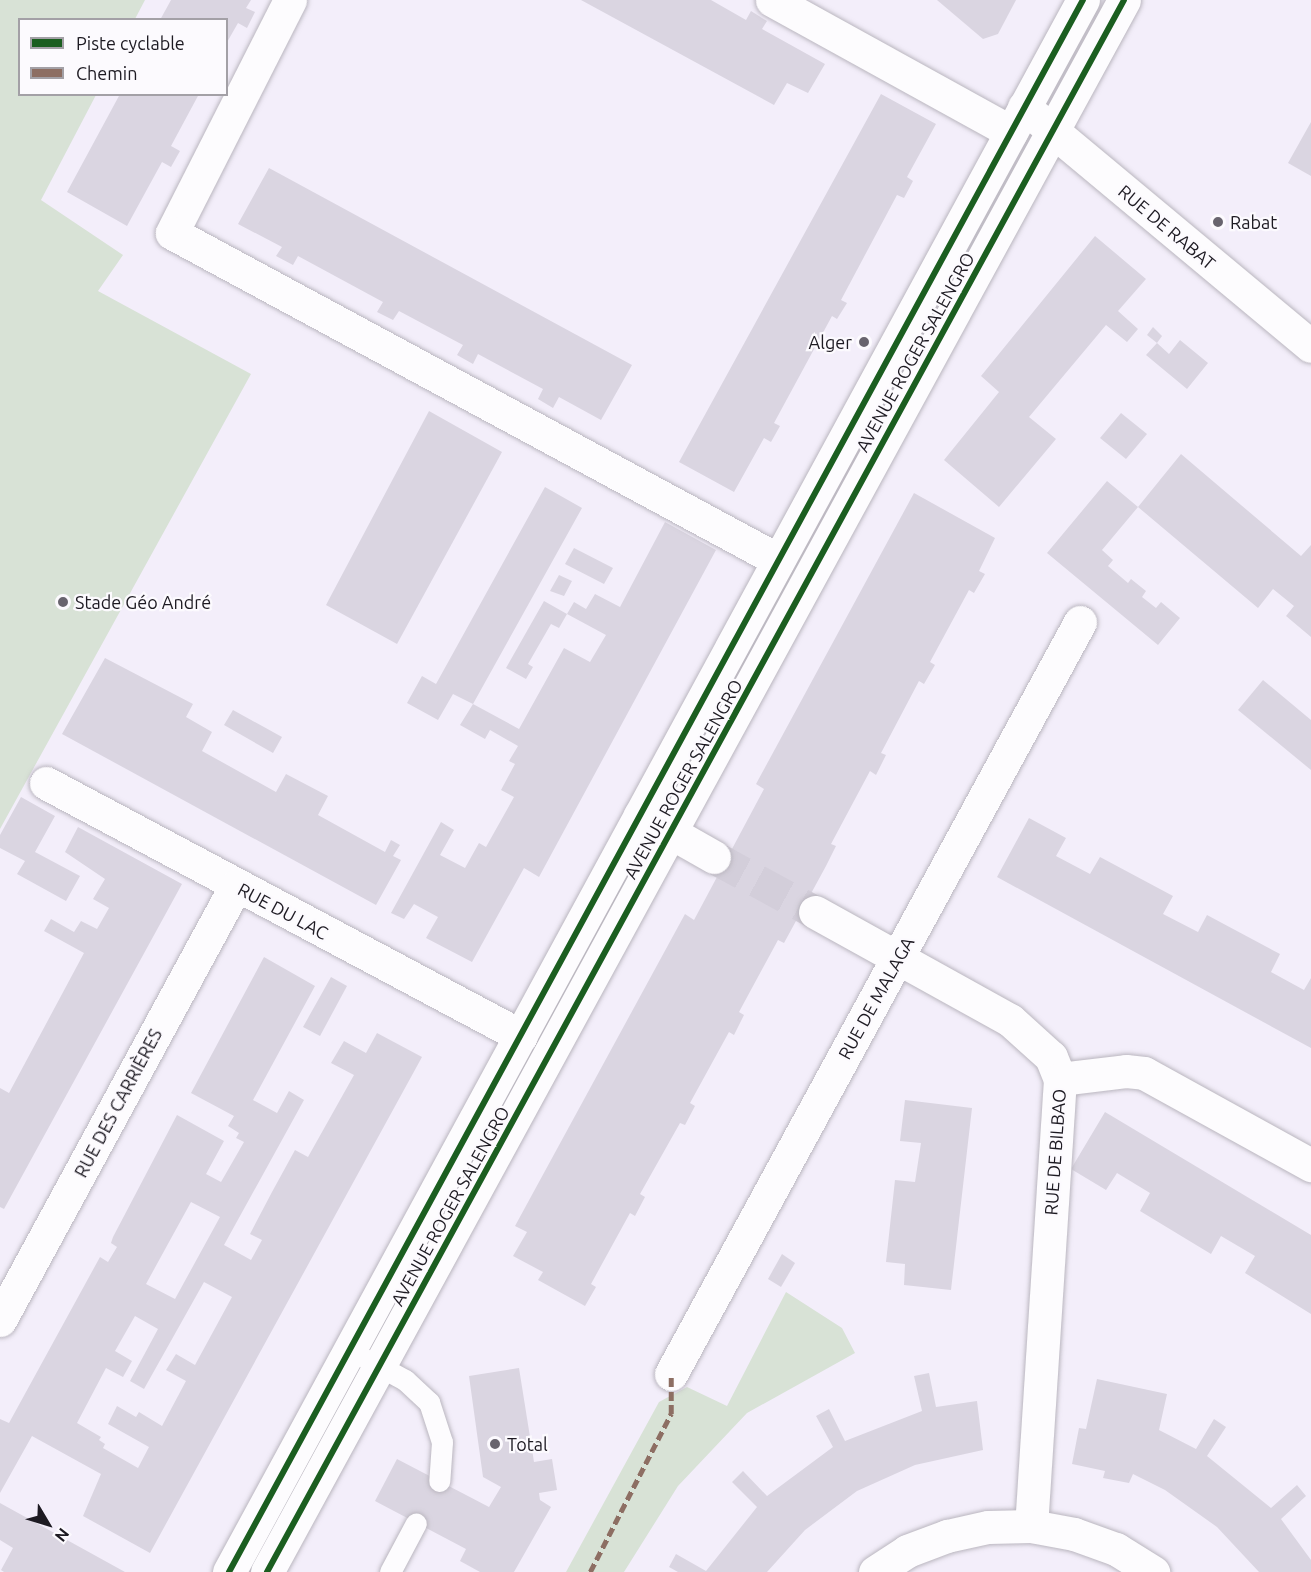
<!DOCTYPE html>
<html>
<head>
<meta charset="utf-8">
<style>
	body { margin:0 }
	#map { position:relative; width:1311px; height:1572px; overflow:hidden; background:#f3eefa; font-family:Ubuntu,sans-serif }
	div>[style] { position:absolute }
	.green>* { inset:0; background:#d8e2d6 }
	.building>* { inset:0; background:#dad5e1 }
	.minor-tunnel>* { height:33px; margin-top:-16.5px; transform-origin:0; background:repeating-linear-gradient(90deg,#d3ceda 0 33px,transparent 0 49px) }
	.roads { filter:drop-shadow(0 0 2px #bab6bf) drop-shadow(0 0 2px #bab6bf) }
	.service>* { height:21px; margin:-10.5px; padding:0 10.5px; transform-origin:10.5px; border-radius:10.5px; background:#fdfcfe }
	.minor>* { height:33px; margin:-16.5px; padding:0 16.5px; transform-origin:16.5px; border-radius:16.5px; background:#fdfcfe }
	.secondary>* { height:33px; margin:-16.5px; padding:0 16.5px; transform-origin:16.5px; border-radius:16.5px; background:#fdfcfe }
	.quiet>* { height:4.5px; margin-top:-2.25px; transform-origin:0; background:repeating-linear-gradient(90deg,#8d6e63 0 9px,transparent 0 13.5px) }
	.cycleway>* { height:6px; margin:-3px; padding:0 3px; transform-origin:3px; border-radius:3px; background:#1b5e20 }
	.dots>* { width:16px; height:16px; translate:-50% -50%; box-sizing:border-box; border:3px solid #fcfafe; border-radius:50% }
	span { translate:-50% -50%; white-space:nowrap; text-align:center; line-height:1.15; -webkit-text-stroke:4.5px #fcfafe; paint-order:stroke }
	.poi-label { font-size:18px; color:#1d1a22 }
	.left { translate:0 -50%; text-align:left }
	.right { translate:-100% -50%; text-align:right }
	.street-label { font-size:18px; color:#1d1a22 }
	.legend { position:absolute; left:18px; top:18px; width:210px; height:78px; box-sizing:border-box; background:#fcfafe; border:2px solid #a3a0a6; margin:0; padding:8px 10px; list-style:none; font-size:18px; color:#1d1a22 }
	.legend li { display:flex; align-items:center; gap:12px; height:30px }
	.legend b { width:30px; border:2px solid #a3a0a6 }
	.north { position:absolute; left:18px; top:1494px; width:60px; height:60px; -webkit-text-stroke:4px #fcfafe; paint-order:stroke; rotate:128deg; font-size:16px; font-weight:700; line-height:24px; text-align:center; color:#1d1a22 }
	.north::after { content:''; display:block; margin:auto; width:21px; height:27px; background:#1d1a22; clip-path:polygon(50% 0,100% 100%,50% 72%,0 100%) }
</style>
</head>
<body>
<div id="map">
	<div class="green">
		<div style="clip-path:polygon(0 0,145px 0,135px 19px,20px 20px,20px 94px,96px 95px,41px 200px,123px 255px,98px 291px,251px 374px,0 829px)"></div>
		<div style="clip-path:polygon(786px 1292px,842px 1328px,855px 1353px,747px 1413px,678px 1486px,624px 1572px,566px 1572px,659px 1402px,687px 1387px,727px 1406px)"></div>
	</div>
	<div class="building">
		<div style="clip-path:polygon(171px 0,251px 0,246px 8px,255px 12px,247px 28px,238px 23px,226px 44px,226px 20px,160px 20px)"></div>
		<div style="clip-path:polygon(581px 0,711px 0,746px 20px,751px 11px,767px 21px,762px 29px,825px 64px,808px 93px,787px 83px,774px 105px)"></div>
		<div style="clip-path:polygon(937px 0,1016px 0,998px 34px,983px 39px)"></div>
		<div style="clip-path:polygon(120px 94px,199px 94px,171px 146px,180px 151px,171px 167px,162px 162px,127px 226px,67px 192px)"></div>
		<div style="clip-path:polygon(881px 94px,936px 124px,907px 177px,913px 181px,904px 198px,897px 195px,841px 300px,847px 303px,837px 319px,832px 316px,774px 423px,780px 426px,771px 442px,764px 438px,734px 492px,679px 462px)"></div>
		<div style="clip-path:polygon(1311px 122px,1311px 176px,1288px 163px)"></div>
		<div style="clip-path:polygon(269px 168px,632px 365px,601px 420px,559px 397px,553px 408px,538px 399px,543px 389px,478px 354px,473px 364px,457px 355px,463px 345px,399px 311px,393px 320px,377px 312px,383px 302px,298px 256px,293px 265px,276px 256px,282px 247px,238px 224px)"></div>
		<div style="clip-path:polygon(1095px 236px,1146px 279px,1118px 311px,1138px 329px,1127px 342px,1106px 325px,1029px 417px,1056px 439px,999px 507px,944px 460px,999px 392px,981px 376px)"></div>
		<div style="clip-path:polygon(1153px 327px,1162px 336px,1157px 343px,1147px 335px)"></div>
		<div style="clip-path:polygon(1180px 340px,1208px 363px,1187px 389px,1146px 355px,1157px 343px,1169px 354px)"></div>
		<div style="clip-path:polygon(429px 411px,502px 452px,397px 644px,326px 605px)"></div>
		<div style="clip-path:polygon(1121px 413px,1147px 434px,1126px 459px,1100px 438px)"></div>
		<div style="clip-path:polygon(1181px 454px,1301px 556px,1311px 545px,1311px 637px,1286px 616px,1294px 606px,1273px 589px,1258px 608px,1138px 507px)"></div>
		<div style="clip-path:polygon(1107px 481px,1138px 507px,1102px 550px,1113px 560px,1108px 566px,1128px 583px,1131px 579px,1146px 591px,1142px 597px,1156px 608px,1161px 602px,1180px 618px,1158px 645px,1047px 553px)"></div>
		<div style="clip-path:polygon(545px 487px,582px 508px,473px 704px,519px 729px,564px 648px,590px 662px,606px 635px,567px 614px,574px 602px,586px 609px,595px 594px,620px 607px,665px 522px,716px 550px,539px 877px,524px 868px,472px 962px,426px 938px,438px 917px,414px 904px,404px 919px,391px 913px,441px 822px,454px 830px,440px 855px,465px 868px,479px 843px,486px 847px,514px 797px,501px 790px,515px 764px,509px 761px,518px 746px,490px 730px,485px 739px,460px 725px,473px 704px,453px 694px,438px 720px,407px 703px,422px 676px,436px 684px)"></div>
		<div style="clip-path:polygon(914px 493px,995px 538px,979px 571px,985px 574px,974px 593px,969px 590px,930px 662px,935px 665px,924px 684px,919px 681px,881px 753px,886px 755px,876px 775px,870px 771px,831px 844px,836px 846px,826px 866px,784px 943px,778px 940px,739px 1012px,744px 1015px,734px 1035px,729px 1032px,690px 1103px,695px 1106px,685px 1125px,680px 1123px,640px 1194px,645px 1197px,635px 1216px,630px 1213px,591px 1284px,596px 1287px,585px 1306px,538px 1280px,543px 1272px,513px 1256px,527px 1232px,515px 1226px,685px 914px,694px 920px,764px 789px,756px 784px)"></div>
		<div style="clip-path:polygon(574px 548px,613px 568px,604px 584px,565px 564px)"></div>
		<div style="clip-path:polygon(559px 575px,572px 581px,564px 596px,550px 591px)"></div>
		<div style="clip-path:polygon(544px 601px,567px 614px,559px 628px,551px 624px,528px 664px,533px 667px,526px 679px,506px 668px)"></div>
		<div style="clip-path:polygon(105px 658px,193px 704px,186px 717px,212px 732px,202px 751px,276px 792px,286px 774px,328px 796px,318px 815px,385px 852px,391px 840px,400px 845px,393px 856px,401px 860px,376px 905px,62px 734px)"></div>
		<div style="clip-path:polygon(1263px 680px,1311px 720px,1311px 770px,1238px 710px)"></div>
		<div style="clip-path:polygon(233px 710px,282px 737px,273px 753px,224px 725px)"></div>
		<div style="clip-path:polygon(21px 797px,55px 816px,35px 852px,80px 876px,66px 901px,17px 874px,25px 861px,0 848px,0 835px)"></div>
		<div style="clip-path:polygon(1029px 818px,1066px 838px,1056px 856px,1090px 874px,1100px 857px,1173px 896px,1163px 914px,1198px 932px,1207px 915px,1280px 954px,1271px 972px,1304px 990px,1311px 978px,1311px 1048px,997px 877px)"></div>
		<div style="clip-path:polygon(78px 827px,182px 884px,4px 1209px,0 1207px,0 1088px,9px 1093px,84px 953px,44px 931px,51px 919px,74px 932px,81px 921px,97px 929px,109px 908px,93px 899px,105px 879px,65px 852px)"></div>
		<div style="clip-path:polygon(evenodd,264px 957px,315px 986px,253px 1100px,277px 1113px,289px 1091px,304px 1100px,224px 1245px,251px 1260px,262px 1240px,250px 1234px,272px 1192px,295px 1150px,308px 1157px,354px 1075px,331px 1063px,344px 1041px,366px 1053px,377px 1033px,422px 1057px,150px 1553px,83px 1516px,101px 1474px,32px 1436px,0 1493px,0 1419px,9px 1423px,100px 1257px,108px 1262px,117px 1247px,111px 1243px,113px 1237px,177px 1115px,224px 1141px,206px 1174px,221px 1182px,244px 1142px,236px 1138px,239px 1133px,228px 1126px,234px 1116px,191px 1093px,264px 957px,191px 1202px,220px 1217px,175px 1299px,146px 1284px,191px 1202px,264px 957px,204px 1282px,232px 1297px,195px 1365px,176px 1354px,166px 1370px,186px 1381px,162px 1426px,139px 1412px,136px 1417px,117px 1406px,108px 1424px,149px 1447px,138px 1468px,103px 1448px,105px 1444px,99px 1440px,101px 1437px,77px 1423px,106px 1368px,123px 1377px,132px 1361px,115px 1351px,135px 1316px,158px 1329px,130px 1381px,144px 1389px,204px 1282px)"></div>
		<div style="clip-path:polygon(331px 977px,347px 986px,320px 1036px,303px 1027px)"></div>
		<div style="clip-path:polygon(905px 1100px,972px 1108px,951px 1290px,904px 1285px,905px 1264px,886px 1262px,895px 1180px,915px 1182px,921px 1143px,900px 1141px)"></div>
		<div style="clip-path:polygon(1105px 1112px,1311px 1235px,1311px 1314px,1245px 1273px,1255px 1256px,1221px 1236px,1211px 1254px,1140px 1211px,1150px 1193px,1117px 1173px,1106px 1190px,1071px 1169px)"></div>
		<div style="clip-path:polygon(782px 1254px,795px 1263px,781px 1287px,768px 1279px)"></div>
		<div style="clip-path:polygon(519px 1368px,534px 1462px,552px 1459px,557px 1490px,539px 1493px,540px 1500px,551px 1507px,514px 1572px,480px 1572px,460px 1561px,466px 1549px,375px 1501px,397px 1459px,489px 1507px,501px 1487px,483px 1477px,469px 1376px)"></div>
		<div style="clip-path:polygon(929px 1373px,936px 1407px,977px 1401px,983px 1450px,915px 1465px,857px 1491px,805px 1530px,767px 1572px,678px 1572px,669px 1567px,676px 1554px,706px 1571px,757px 1507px,732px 1482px,743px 1471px,767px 1496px,833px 1447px,816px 1416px,829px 1409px,845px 1441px,922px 1411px,914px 1376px)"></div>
		<div style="clip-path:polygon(1097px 1379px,1167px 1394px,1159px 1430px,1196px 1449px,1214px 1419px,1226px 1427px,1207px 1456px,1271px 1508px,1297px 1485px,1306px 1496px,1281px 1519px,1311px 1560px,1311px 1572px,1259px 1572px,1217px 1527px,1165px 1490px,1133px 1474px,1129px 1483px,1103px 1478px,1105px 1471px,1072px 1464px,1079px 1428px,1086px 1429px)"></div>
		<div style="clip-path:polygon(0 1503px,125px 1572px,4px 1572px,1px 1570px,13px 1548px,0 1540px)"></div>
	</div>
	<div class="minor-tunnel">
		<div style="left:714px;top:857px;width:115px;rotate:28.6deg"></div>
	</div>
	<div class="roads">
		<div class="service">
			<div style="left:368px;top:1360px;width:42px;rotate:28.4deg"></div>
			<div style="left:405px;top:1380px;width:33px;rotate:43deg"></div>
			<div style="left:429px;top:1402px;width:42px;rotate:72deg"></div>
			<div style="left:442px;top:1442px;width:39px;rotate:94deg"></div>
			<div style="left:390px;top:1572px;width:55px;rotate:-62deg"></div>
		</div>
		<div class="minor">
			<div style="left:290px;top:0;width:261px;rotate:116.9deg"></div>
			<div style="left:172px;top:233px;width:689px;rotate:28.35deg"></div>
			<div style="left:772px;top:0;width:273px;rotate:28.9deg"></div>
			<div style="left:1024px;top:107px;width:373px;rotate:39.8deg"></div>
			<div style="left:46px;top:783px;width:538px;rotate:28.04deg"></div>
			<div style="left:640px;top:815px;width:85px;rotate:29.6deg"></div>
			<div style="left:815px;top:912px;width:223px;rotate:29deg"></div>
			<div style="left:1010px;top:1020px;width:55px;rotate:42.1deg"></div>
			<div style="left:1051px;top:1057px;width:24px;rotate:68deg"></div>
			<div style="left:1060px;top:1079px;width:448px;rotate:93.7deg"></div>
			<div style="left:1060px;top:1079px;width:66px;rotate:-6.9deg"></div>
			<div style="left:1126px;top:1071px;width:18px;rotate:6deg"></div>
			<div style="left:1144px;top:1073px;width:191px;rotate:28.9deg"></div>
			<div style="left:0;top:1320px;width:494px;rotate:-61.5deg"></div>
			<div style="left:671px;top:1374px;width:856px;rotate:-61.46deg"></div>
			<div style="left:875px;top:1572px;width:38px;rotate:-33deg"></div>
			<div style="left:907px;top:1551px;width:43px;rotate:-20.6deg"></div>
			<div style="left:947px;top:1536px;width:42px;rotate:-12.4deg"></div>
			<div style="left:988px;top:1527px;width:43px;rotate:-1.3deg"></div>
			<div style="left:1031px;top:1526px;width:44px;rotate:10.5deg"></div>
			<div style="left:1074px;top:1534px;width:45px;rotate:19.7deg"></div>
			<div style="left:1116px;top:1549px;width:44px;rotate:31.9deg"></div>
		</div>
		<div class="secondary">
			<div style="left:229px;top:1572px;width:1789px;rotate:-61.49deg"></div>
			<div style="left:267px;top:1572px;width:1790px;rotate:-61.4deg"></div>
		</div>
	</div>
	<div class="quiet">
		<div style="left:590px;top:1572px;width:178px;rotate:-62.9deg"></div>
		<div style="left:671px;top:1414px;width:40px;rotate:-90deg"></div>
	</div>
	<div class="cycleway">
		<div style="left:229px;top:1572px;width:1789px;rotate:-61.49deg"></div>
		<div style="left:267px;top:1572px;width:1790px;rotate:-61.4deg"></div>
	</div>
	<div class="dots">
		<div style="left:1218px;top:222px;background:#68646e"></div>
		<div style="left:864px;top:342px;background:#68646e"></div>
		<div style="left:63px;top:602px;background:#68646e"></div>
		<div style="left:495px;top:1444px;background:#68646e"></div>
	</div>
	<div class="poi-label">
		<span class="left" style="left:1230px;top:222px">Rabat</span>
		<span class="right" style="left:852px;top:342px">Alger</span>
		<span class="left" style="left:75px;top:602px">Stade Géo André</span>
		<span class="left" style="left:507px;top:1444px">Total</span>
	</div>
	<div class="street-label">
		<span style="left:1167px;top:227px;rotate:40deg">RUE DE RABAT</span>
		<span style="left:915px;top:352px;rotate:-61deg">AVENUE ROGER SALENGRO</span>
		<span style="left:683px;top:779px;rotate:-61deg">AVENUE ROGER SALENGRO</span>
		<span style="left:283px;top:911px;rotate:28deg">RUE DU LAC</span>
		<span style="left:876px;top:998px;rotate:-61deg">RUE DE MALAGA</span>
		<span style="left:118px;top:1103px;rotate:-62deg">RUE DES CARRIÈRES</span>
		<span style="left:1055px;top:1152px;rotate:-86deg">RUE DE BILBAO</span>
		<span style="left:450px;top:1206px;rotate:-61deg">AVENUE ROGER SALENGRO</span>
	</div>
	<ul class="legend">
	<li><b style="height:8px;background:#1b5e20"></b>Piste cyclable</li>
	<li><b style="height:8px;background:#8d6e63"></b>Chemin</li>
	</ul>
	<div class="north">N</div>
</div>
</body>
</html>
